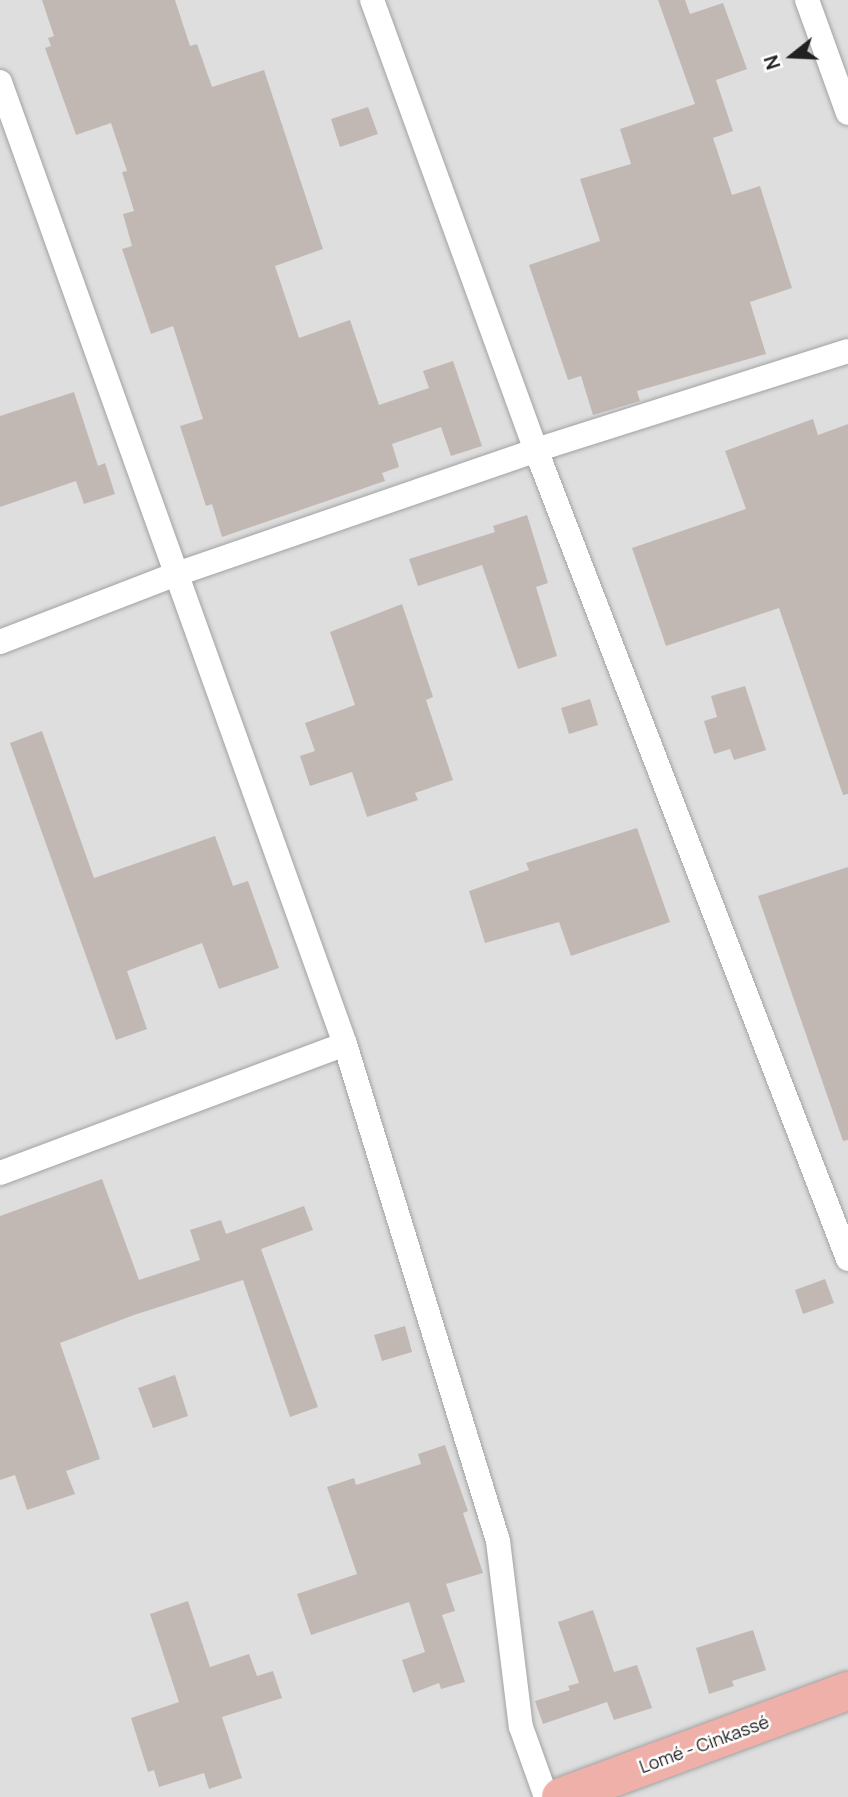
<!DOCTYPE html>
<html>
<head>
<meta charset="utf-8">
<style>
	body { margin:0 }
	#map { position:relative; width:848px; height:1797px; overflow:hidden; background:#f1ede8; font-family:Manrope,sans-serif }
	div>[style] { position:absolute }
	.residential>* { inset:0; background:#dfdede }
	.building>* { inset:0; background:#c1b8b4 }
	.roads { filter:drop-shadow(0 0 2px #a2a2a2) drop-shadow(0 0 2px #a2a2a2) }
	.minor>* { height:24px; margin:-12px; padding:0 12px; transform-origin:12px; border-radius:12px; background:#fff }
	.trunk>* { height:38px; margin:-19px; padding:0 19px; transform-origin:19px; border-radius:19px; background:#eeb0a9 }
	span { translate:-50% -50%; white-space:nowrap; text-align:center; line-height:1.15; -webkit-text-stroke:5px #fff; paint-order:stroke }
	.street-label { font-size:18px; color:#212121 }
	.north { position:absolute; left:757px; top:21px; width:70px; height:70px; -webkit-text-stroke:5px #fff; paint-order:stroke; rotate:252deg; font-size:19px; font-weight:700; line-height:28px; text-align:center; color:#212121 }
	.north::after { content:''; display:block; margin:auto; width:24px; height:32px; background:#212121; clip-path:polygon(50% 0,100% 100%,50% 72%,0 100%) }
</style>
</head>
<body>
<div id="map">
	<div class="residential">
		<div style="clip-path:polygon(0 0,848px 0,848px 1797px,0 1797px)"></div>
	</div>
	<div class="building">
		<div style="clip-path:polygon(42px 0,175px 0,190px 46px,197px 44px,212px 87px,264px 70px,323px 249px,275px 266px,299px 338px,350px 320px,379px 405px,429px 388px,423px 371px,453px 361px,482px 446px,451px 456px,441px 427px,392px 444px,399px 467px,382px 473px,385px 481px,222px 537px,212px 504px,206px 506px,180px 426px,203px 419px,173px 326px,151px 334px,122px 249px,132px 246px,123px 214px,134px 211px,122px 172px,127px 171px,111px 123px,76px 135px,45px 48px,51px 46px,48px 38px,54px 36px)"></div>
		<div style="clip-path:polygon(658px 0,685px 0,690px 14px,723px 3px,747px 69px,716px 80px,733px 131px,713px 138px,732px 195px,760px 186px,792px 288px,750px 302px,766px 354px,637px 391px,640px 401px,593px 415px,581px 376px,568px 380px,529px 265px,600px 241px,580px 179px,631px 164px,620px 129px,695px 104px)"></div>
		<div style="clip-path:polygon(368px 107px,378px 134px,340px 147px,331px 119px)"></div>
		<div style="clip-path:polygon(74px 392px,98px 466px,105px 463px,115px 494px,84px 504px,76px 481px,0 507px,0 416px)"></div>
		<div style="clip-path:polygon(813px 419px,818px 435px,848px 424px,848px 794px,843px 795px,779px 608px,666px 646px,632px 548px,746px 509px,725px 451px)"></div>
		<div style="clip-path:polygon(527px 515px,548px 583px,536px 587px,557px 656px,518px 669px,482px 565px,418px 586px,409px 559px,495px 532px,493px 526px)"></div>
		<div style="clip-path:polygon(402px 604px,433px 697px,426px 700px,453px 780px,415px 793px,418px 800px,367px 817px,352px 772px,310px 786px,300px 756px,315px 751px,305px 723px,355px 705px,330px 632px)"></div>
		<div style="clip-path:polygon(745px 686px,766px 750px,734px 760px,730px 749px,714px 754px,704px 721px,717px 717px,711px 696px)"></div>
		<div style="clip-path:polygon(590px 699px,598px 725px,569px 734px,561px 708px)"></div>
		<div style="clip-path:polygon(42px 731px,94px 878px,215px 836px,233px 886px,248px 881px,279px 968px,219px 989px,202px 943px,127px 971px,147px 1029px,116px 1040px,10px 743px)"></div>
		<div style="clip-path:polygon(637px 828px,670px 922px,571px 956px,559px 922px,485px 943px,469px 891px,529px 870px,526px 863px)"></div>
		<div style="clip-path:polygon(848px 867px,848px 1140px,843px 1141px,758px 896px)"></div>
		<div style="clip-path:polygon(102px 1179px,139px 1280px,200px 1260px,190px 1230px,221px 1220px,226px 1234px,304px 1206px,313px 1230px,261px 1249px,318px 1407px,290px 1417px,243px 1280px,134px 1315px,60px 1343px,100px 1459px,66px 1471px,75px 1494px,27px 1510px,15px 1475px,0 1480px,0 1216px)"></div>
		<div style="clip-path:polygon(825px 1279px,834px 1303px,803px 1314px,795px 1290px)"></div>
		<div style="clip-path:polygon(405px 1326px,412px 1352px,382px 1361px,374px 1335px)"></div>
		<div style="clip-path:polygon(175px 1375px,188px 1416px,153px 1428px,138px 1388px)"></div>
		<div style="clip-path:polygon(445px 1445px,468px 1511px,463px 1513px,483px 1573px,446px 1584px,455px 1611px,442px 1615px,465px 1682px,441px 1689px,439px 1683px,413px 1693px,402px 1660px,425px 1652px,409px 1602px,311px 1635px,297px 1594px,357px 1574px,327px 1487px,354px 1478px,356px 1485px,421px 1464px,418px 1454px)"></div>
		<div style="clip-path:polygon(188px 1601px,210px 1667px,249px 1654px,257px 1676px,273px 1671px,282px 1698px,222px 1717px,242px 1778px,209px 1789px,204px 1773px,159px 1787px,154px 1770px,148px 1772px,131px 1718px,179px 1702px,150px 1614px)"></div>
		<div style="clip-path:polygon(593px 1610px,614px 1672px,637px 1665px,652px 1708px,614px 1720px,607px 1702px,543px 1724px,535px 1701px,570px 1690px,568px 1686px,579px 1683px,558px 1622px)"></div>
		<div style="clip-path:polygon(753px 1630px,766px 1670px,732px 1681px,734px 1686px,709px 1694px,696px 1648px)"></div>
	</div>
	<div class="roads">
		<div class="minor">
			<div style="left:372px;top:0;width:479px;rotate:70deg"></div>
			<div style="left:536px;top:450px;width:867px;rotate:68.91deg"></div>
			<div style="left:807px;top:0;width:120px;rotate:70.1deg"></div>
			<div style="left:0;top:82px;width:1022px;rotate:70.27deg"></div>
			<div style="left:345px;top:1044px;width:520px;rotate:72.89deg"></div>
			<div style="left:498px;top:1541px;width:187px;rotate:83deg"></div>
			<div style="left:521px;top:1727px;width:74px;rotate:70.3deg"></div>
			<div style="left:0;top:642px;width:186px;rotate:-21.1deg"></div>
			<div style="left:174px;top:575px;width:383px;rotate:-19deg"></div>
			<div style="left:536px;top:450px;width:327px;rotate:-17.6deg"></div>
			<div style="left:0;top:1173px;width:368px;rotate:-20.5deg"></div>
		</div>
		<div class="trunk">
			<div style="left:561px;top:1797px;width:306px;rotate:-20.3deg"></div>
		</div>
	</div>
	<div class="street-label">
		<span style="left:704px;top:1744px;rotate:-20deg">Lomé - Cinkassé</span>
	</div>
	<div class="north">N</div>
</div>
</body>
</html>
